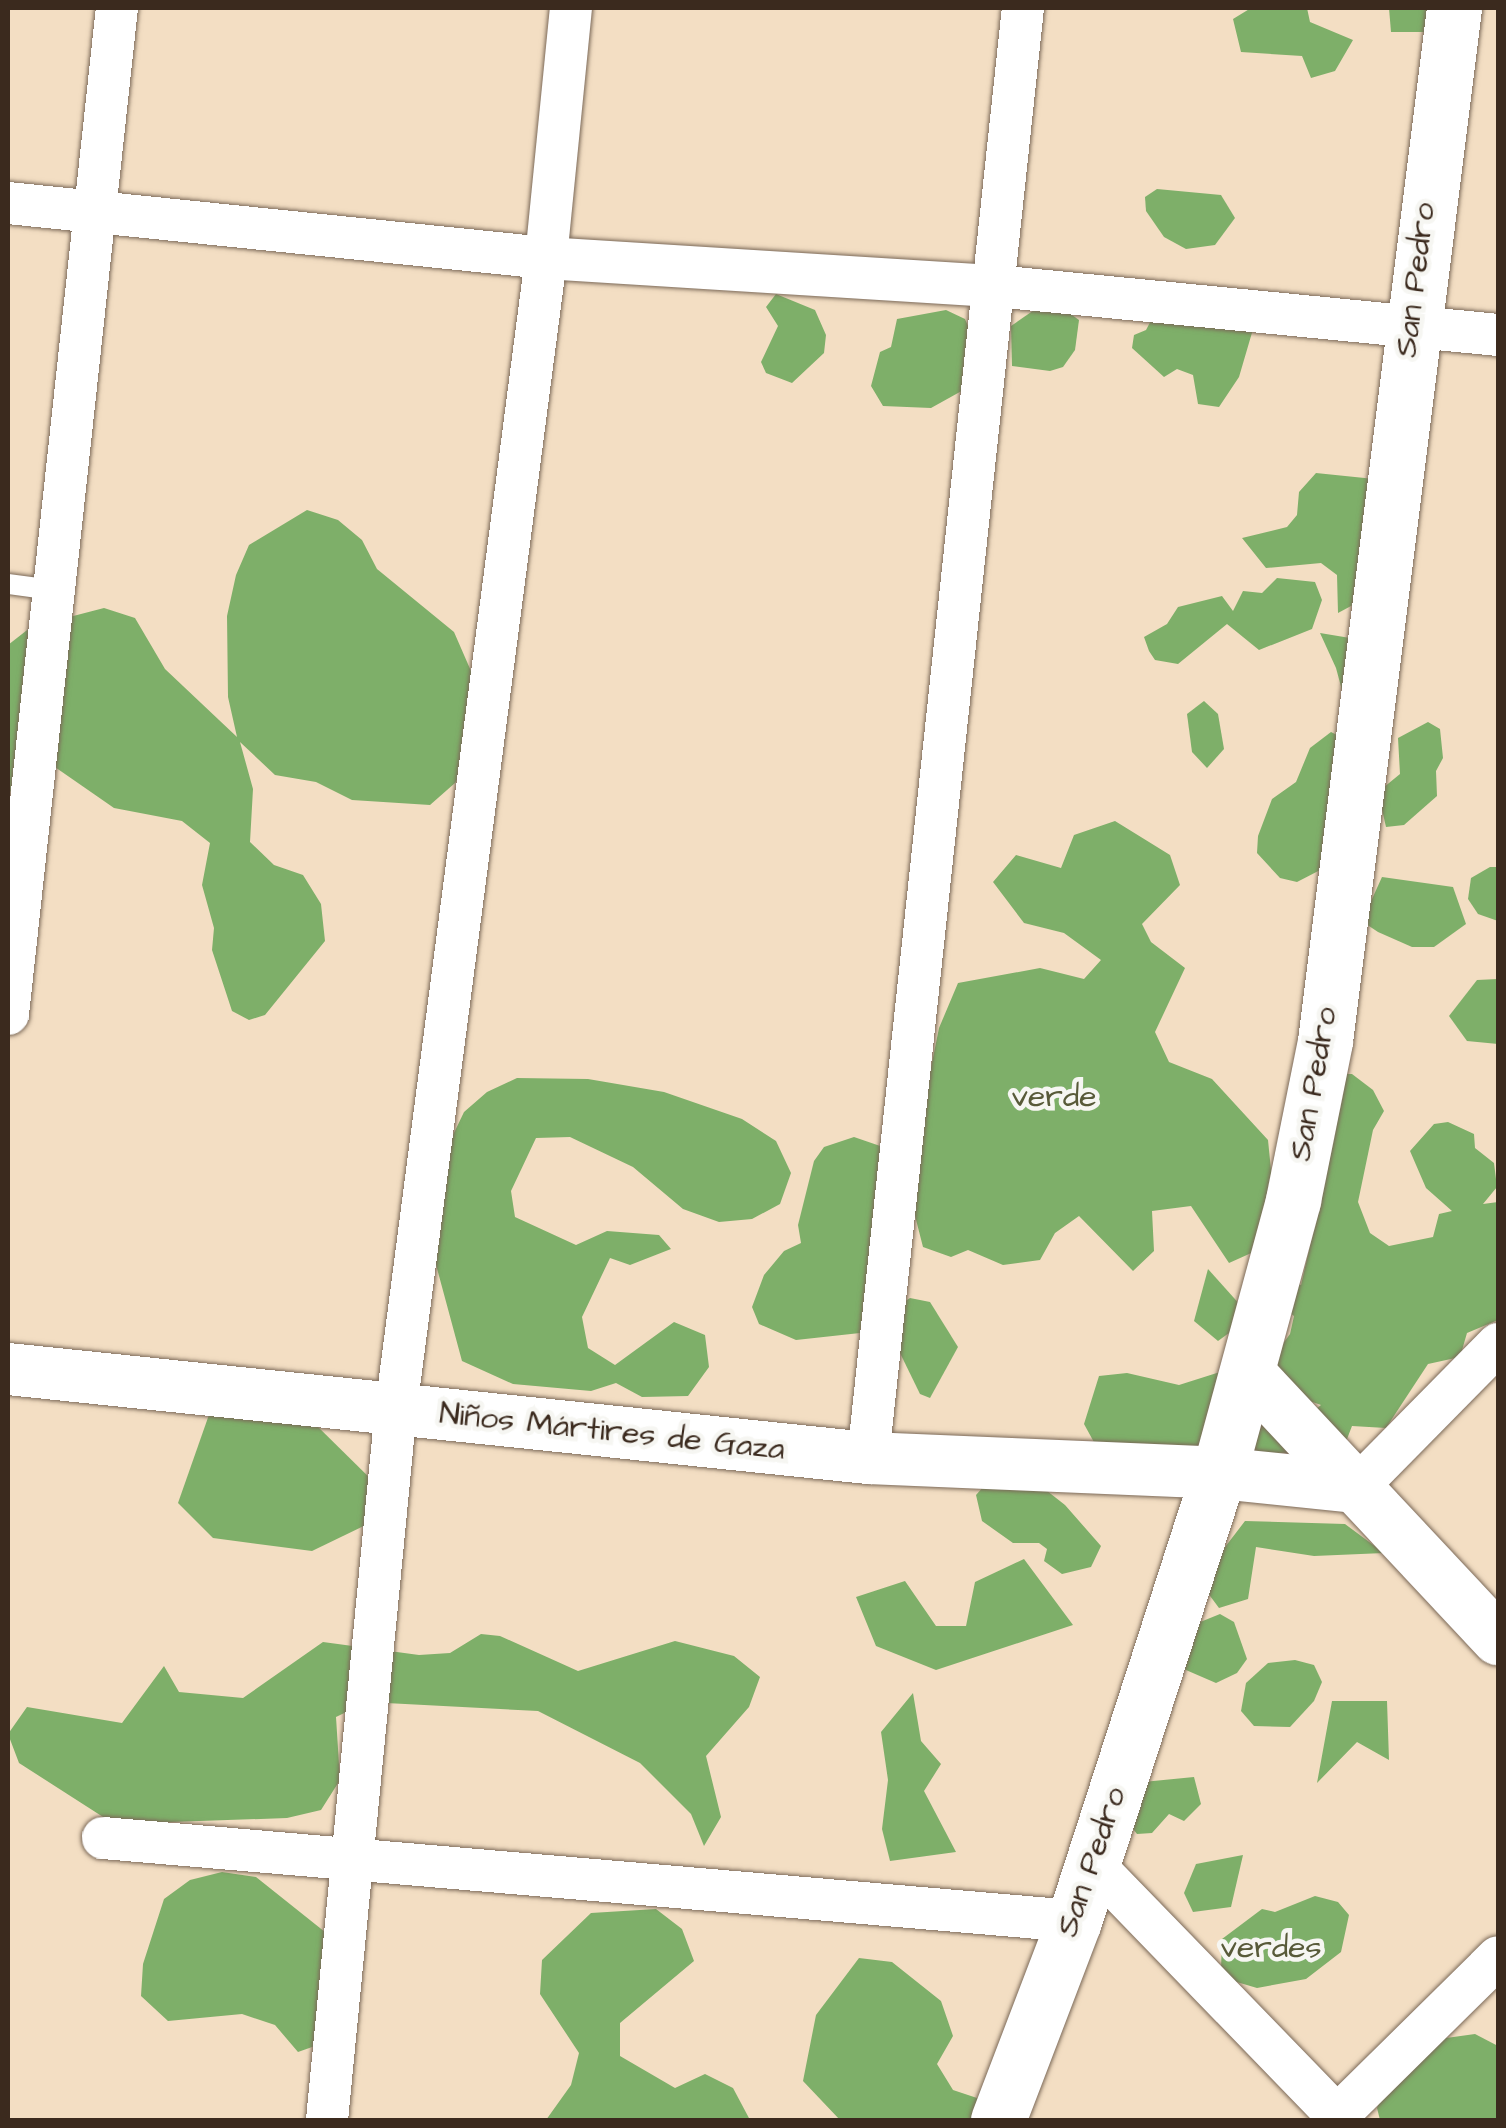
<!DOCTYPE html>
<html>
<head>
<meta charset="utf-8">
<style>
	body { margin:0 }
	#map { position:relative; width:1506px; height:2128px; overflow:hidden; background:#f3dec3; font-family:"Architects Daughter",sans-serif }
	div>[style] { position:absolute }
	.forest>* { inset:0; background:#7eaf69 }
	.roads { filter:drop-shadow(0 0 2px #7b6958) drop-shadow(0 0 2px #7b6958) }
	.service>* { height:20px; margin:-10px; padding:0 10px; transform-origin:10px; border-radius:10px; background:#fff }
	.minor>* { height:42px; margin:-21px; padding:0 21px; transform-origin:21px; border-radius:21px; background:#fff }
	.tertiary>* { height:52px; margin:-26px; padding:0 26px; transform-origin:26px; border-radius:26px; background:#fff }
	.secondary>* { height:55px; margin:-27.5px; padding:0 27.5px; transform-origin:27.5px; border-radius:27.5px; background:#fff }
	span { translate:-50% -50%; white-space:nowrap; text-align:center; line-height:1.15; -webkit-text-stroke:9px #f6f6f2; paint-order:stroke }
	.street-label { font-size:32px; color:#3b2a1e }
	.park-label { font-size:32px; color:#585a39 }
	.frame { position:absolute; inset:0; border:10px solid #3b2a1e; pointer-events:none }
</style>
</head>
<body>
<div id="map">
	<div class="forest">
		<div style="clip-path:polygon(1251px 8px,1307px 8px,1310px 22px,1353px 40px,1335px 71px,1311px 78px,1302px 56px,1241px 52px,1233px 19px)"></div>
		<div style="clip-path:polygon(1437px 8px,1431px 32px,1391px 32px,1389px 8px)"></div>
		<div style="clip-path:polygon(1157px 189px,1221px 195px,1235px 218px,1215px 245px,1186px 249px,1164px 237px,1146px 211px,1145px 197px)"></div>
		<div style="clip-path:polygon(776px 294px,815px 310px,826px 335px,824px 353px,792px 383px,766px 373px,761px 362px,778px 326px,766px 307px)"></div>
		<div style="clip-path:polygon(1050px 299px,1079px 320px,1075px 350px,1063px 367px,1050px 371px,1012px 366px,1011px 326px)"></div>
		<div style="clip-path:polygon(1157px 309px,1256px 319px,1239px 377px,1219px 407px,1198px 404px,1193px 375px,1177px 369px,1164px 377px,1132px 348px,1134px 335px,1146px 330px)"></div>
		<div style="clip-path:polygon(946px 310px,965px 319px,975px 342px,967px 388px,931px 408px,883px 406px,871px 386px,880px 352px,891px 347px,897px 319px)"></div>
		<div style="clip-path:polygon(1316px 473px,1384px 480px,1366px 598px,1338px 613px,1337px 575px,1321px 563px,1266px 568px,1242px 538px,1287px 527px,1297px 515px,1299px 492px)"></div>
		<div style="clip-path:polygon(307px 510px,338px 520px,362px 540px,377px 569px,454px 632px,481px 694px,471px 755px,455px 783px,430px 805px,352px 800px,316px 782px,275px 775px,240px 742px,253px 789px,250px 842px,274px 865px,303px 875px,321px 904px,325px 941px,265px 1015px,249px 1020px,232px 1011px,212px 950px,214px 928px,202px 885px,210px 843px,182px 821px,114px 808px,52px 765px,8px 793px,8px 645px,31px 627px,104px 608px,135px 618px,165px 669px,237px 737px,228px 697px,227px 616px,236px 575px,249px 545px)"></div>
		<div style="clip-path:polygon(1277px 578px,1315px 582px,1322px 600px,1312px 629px,1259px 650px,1227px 624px,1178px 664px,1155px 660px,1149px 651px,1144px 637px,1167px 624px,1178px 607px,1222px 596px,1233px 611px,1243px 591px,1262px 593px)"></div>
		<div style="clip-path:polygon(1320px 633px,1356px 639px,1343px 694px,1336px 668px)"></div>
		<div style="clip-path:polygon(1204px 701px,1218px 714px,1224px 749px,1207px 768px,1192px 752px,1187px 714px)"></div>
		<div style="clip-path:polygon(1428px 722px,1440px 729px,1443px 758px,1436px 771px,1437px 796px,1404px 825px,1386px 827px,1378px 792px,1400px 774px,1398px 738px)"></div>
		<div style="clip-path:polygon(1331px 732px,1345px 739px,1328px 866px,1297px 882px,1280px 878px,1257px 853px,1258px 836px,1272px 799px,1296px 782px,1310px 748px)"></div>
		<div style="clip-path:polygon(1115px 821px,1170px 855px,1180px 885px,1142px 924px,1151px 942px,1185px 968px,1155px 1032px,1169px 1062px,1212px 1079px,1268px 1140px,1275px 1210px,1258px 1250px,1229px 1263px,1191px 1206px,1152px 1211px,1154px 1251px,1133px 1271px,1079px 1216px,1055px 1233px,1040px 1260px,1003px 1265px,968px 1250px,951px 1257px,923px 1247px,913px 1208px,920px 1122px,939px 1028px,958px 983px,1040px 968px,1084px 979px,1101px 960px,1064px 933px,1024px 923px,993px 882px,1016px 855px,1061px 868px,1074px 835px)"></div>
		<div style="clip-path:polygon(1490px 867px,1498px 867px,1498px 921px,1478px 914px,1468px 899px,1471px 878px)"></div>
		<div style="clip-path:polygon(1382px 877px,1453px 887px,1466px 924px,1434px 947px,1412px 947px,1378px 932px,1366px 924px,1367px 910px)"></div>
		<div style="clip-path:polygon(1498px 979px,1498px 1044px,1467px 1041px,1449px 1016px,1477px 980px)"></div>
		<div style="clip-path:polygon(1334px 1074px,1352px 1074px,1373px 1090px,1384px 1111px,1373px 1130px,1358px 1202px,1370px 1233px,1389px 1246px,1433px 1237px,1439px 1214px,1452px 1211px,1426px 1188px,1410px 1151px,1434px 1124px,1448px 1122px,1474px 1134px,1475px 1148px,1494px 1163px,1497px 1187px,1483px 1204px,1498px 1202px,1498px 1320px,1467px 1333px,1460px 1357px,1428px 1364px,1386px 1428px,1352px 1426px,1342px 1452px,1101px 1455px,1084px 1424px,1099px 1376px,1127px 1373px,1179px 1385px,1220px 1372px,1311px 1413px,1321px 1405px,1278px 1390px,1274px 1356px,1290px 1334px,1294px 1316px,1285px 1309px,1294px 1283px,1301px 1285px,1312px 1237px,1320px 1137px)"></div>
		<div style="clip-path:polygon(517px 1078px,588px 1079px,664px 1092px,742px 1119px,776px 1141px,791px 1173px,780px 1204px,752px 1219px,719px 1222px,683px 1209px,633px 1167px,570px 1137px,536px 1138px,511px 1191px,515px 1217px,576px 1245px,607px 1231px,659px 1235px,671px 1249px,630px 1265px,610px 1258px,582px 1317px,588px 1348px,615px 1365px,674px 1322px,705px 1335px,709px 1367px,688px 1396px,642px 1397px,616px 1383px,591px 1391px,513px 1384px,462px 1361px,435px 1261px,442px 1158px,464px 1112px,487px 1092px)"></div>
		<div style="clip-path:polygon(854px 1137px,886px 1148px,860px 1333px,796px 1340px,759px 1324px,752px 1307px,764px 1275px,784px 1251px,801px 1243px,798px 1225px,814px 1161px,824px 1147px)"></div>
		<div style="clip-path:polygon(1208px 1269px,1251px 1317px,1218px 1341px,1194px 1321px)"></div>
		<div style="clip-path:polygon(910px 1298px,930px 1302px,958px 1347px,930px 1398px,920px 1394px,900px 1353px,901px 1304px)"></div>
		<div style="clip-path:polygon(211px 1409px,310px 1419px,381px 1489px,372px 1522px,312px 1551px,213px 1538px,178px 1503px)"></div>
		<div style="clip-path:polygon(993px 1476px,1037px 1483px,1065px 1505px,1101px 1546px,1091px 1567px,1062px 1574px,1044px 1561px,1047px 1549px,1039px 1543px,1013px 1543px,982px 1521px,976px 1495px)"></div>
		<div style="clip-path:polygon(1245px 1521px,1345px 1524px,1384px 1553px,1314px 1556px,1256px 1547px,1248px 1599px,1219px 1608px,1199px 1581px)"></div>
		<div style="clip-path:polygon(1024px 1559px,1073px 1625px,936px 1670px,876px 1646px,856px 1597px,905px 1581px,936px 1626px,966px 1626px,975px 1582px)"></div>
		<div style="clip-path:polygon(1220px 1614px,1234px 1622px,1247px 1659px,1237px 1673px,1216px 1683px,1179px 1667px,1183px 1629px)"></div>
		<div style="clip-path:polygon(481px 1634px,500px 1636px,578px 1671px,675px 1641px,734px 1656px,760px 1677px,749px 1707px,706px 1756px,721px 1817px,704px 1846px,691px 1814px,640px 1763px,538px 1711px,367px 1702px,336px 1717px,340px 1780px,321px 1810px,287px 1818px,114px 1824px,19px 1763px,8px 1734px,27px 1707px,122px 1723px,164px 1666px,179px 1692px,243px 1698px,323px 1642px,419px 1655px,450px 1653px)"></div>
		<div style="clip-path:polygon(1295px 1660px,1314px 1665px,1322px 1682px,1314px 1701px,1290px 1727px,1254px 1726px,1241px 1711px,1246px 1683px,1268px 1663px)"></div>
		<div style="clip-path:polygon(913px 1693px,921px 1741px,941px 1764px,924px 1791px,956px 1852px,890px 1861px,882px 1829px,888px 1780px,881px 1732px)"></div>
		<div style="clip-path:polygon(1332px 1701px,1387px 1701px,1389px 1760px,1357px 1742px,1317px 1783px)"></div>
		<div style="clip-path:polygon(1194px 1777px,1201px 1804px,1184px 1821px,1169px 1814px,1152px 1833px,1137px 1834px,1130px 1825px,1133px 1783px)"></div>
		<div style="clip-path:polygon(1243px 1855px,1231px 1907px,1193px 1912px,1184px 1893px,1196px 1864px)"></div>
		<div style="clip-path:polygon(222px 1872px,256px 1877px,335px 1940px,329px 2041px,298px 2052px,275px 2025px,242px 2014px,168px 2021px,141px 1996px,143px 1964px,164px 1899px,190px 1880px)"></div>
		<div style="clip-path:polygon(1315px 1896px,1338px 1902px,1349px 1915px,1341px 1952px,1306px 1979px,1257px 1988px,1230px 1980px,1221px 1969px,1222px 1939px,1262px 1909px,1275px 1912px)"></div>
		<div style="clip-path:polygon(656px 1909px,682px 1929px,694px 1961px,620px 2023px,620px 2056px,675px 2088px,705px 2074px,733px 2088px,750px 2120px,546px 2120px,571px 2085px,579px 2053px,540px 1994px,542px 1960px,591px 1913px)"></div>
		<div style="clip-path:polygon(859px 1958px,892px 1962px,941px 2001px,953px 2036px,937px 2064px,953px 2090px,1016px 2111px,1018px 2120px,840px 2120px,803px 2081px,816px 2015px)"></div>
		<div style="clip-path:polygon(1475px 2034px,1498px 2046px,1498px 2120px,1380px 2120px,1377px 2108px,1387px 2082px,1439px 2039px)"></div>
	</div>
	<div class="roads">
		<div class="service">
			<div style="left:8px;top:584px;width:45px;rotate:7.6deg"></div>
		</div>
		<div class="minor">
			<div style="left:8px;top:203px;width:541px;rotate:5.84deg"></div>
			<div style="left:546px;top:258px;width:450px;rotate:3.6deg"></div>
			<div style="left:995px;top:286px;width:505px;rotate:5.56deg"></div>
			<div style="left:8px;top:1014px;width:1012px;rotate:-83.82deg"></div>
			<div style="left:868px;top:1458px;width:1458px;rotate:-83.9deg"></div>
			<div style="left:1357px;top:1487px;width:201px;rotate:-45.4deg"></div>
			<div style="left:103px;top:1838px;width:975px;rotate:4.89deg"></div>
			<div style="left:1093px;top:1864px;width:356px;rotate:45.9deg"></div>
			<div style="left:1337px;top:2116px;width:226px;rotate:-44.6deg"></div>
			<div style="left:327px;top:2120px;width:714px;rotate:-84.46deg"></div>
			<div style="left:396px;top:1409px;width:1161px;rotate:-82.57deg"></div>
			<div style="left:546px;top:258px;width:251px;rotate:-84.3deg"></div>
		</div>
		<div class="tertiary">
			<div style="left:8px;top:1369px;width:865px;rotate:5.91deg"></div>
			<div style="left:868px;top:1458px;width:351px;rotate:2.4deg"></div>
			<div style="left:1219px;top:1473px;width:139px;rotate:5.8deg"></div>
			<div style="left:1248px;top:1372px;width:366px;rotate:46.9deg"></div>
		</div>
		<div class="secondary">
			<div style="left:998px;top:2120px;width:213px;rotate:-69.1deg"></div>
			<div style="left:1074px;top:1921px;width:471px;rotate:-72.1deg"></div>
			<div style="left:1219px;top:1473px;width:283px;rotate:-74.8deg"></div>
			<div style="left:1293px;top:1200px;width:162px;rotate:-78.6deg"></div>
			<div style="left:1325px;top:1041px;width:1041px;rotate:-82.88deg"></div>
		</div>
	</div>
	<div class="street-label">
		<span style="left:1416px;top:280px;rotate:-83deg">San Pedro</span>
		<span style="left:1314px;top:1084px;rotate:-80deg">San Pedro</span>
		<span style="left:612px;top:1432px;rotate:6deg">Niños Mártires de Gaza</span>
		<span style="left:1092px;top:1862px;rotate:-71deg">San Pedro</span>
	</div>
	<div class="park-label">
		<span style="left:1054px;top:1097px">verde</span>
		<span style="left:1271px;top:1948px">verdes</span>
	</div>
	<div class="frame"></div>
</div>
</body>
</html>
